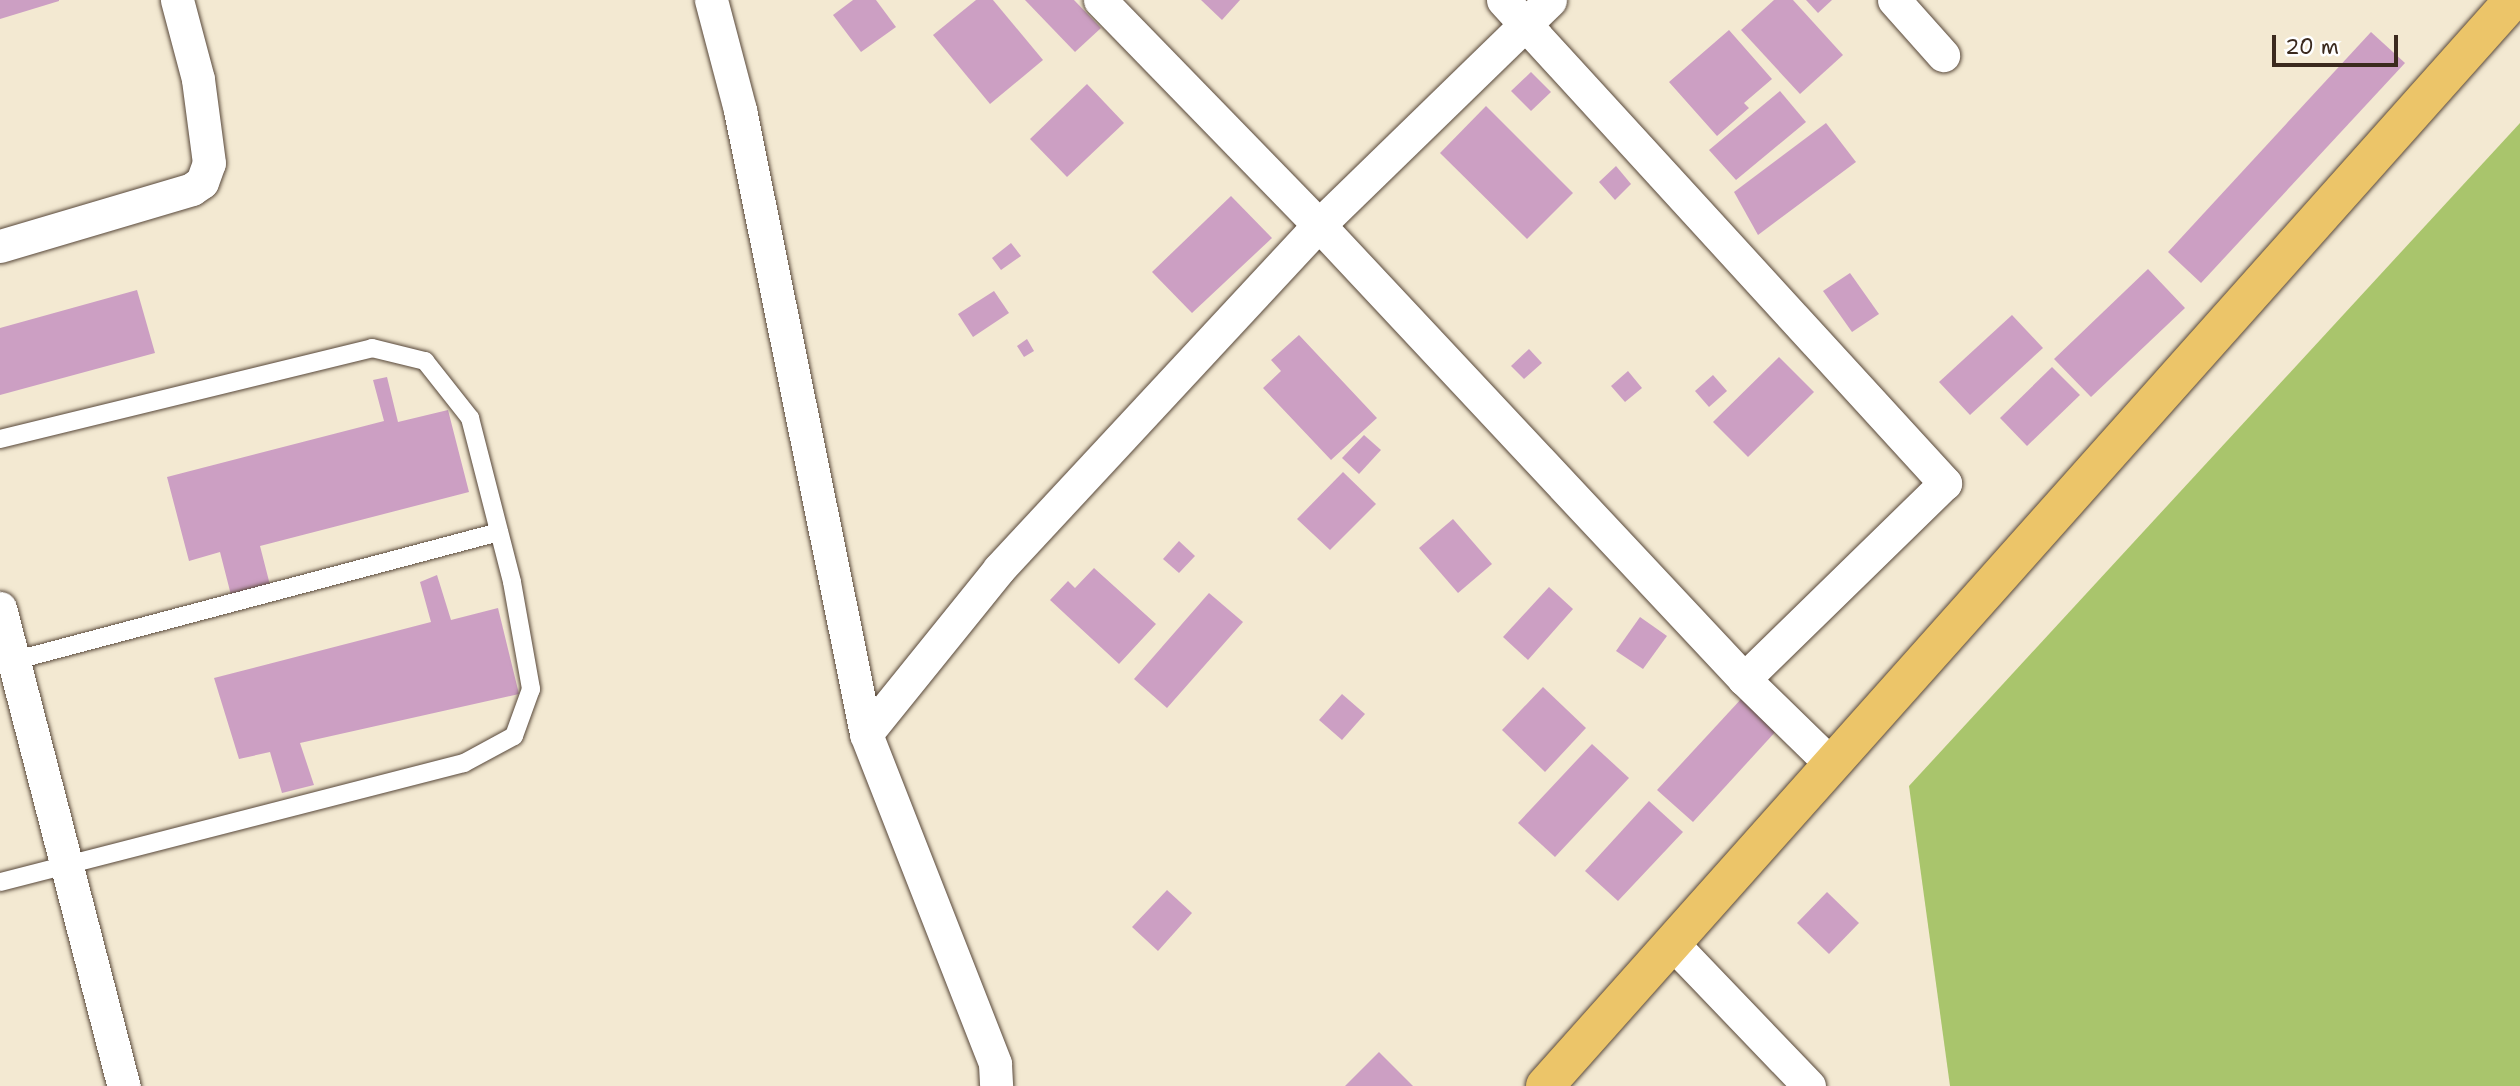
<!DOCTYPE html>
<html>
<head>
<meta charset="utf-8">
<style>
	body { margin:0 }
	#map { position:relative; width:2520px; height:1086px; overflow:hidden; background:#f3e9d2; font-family:"Shantell Sans",sans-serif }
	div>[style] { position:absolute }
	.green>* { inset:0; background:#a9c56c }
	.building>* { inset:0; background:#cc9fc3 }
	.roads { filter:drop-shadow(0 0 2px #574739) drop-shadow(0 0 2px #574739) }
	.service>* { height:18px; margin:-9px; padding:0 9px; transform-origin:9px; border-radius:9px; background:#fff }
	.minor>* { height:33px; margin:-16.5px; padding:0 16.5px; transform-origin:16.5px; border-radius:16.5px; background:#fff }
	.trunk>* { height:38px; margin:-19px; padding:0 19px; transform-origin:19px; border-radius:19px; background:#ecc569 }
	span { translate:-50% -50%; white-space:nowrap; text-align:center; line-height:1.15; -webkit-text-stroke:5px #fff; paint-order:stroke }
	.scale { position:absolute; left:2272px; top:35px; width:126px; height:32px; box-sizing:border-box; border:4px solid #3b2a1e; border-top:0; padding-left:9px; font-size:21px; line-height:24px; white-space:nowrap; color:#3b2a1e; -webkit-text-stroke:5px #fff; paint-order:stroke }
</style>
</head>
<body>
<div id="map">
	<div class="green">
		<div style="clip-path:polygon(2520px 123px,2520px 1086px,1950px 1086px,1909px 786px)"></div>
	</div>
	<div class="building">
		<div style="clip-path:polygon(0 0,59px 0,59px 1px,0 19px)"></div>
		<div style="clip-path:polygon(853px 0,876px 0,896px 27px,861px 52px,833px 15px)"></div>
		<div style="clip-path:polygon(976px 0,993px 0,1043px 60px,990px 104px,933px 35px)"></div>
		<div style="clip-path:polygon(1025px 0,1074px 0,1101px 28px,1075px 52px)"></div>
		<div style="clip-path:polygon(1201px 0,1240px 0,1222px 20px)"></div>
		<div style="clip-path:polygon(1774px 0,1793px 0,1843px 55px,1800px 94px,1741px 30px)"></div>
		<div style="clip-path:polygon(1806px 0,1832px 0,1818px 13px)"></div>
		<div style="clip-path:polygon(1729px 30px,1772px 79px,1744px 103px,1749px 108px,1717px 136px,1669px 82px)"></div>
		<div style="clip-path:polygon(2371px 32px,2405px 63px,2201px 283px,2168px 252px)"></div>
		<div style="clip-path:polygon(1531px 72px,1551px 92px,1531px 111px,1511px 91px)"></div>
		<div style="clip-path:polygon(1087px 84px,1124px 123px,1067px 177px,1030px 139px)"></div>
		<div style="clip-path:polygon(1780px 91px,1806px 122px,1736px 180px,1709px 150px)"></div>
		<div style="clip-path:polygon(1486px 106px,1573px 193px,1527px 239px,1440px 153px)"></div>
		<div style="clip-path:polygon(1826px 123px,1856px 162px,1758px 235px,1734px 192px)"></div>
		<div style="clip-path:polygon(1616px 166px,1631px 184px,1615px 200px,1599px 182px)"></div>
		<div style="clip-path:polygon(1231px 196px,1272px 238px,1192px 313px,1152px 272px)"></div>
		<div style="clip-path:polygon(1011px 243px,1021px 256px,1001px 270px,992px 258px)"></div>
		<div style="clip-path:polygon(2148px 269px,2185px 308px,2091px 397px,2054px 359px)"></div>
		<div style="clip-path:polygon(1850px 273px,1879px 314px,1852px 332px,1823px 291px)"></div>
		<div style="clip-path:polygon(137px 290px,155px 353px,0 395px,0 328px)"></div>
		<div style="clip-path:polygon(994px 291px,1009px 313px,973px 337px,958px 314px)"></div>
		<div style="clip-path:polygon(2012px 315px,2043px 348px,1970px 415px,1939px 382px)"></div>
		<div style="clip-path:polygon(1299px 335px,1377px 418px,1331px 460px,1263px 388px,1281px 371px,1271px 360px)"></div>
		<div style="clip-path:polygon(1027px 339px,1034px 351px,1024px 357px,1017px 346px)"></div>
		<div style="clip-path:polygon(1529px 349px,1542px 363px,1524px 379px,1511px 366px)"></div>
		<div style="clip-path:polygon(1779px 357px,1814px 392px,1748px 457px,1713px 422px)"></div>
		<div style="clip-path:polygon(2052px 367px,2080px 395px,2027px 446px,2000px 418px)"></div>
		<div style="clip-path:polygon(1628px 371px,1642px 388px,1625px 402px,1611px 386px)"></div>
		<div style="clip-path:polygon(1713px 375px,1727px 391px,1709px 407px,1695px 391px)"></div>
		<div style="clip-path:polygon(387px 377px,398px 422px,448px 410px,469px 492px,260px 546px,270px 585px,231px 595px,220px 552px,189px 561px,167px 477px,384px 421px,373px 380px)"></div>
		<div style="clip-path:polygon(1364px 435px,1381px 450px,1359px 474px,1342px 458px)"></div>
		<div style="clip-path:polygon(1343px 472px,1376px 504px,1330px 550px,1297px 519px)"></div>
		<div style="clip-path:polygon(1453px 519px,1492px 564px,1458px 593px,1419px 548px)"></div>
		<div style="clip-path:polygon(1179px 541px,1195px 556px,1179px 573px,1163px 559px)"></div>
		<div style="clip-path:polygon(1094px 568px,1156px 624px,1119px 664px,1050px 600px,1068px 581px,1075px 588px)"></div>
		<div style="clip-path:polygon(437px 575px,451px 620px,498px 608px,519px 694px,300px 743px,314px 785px,282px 793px,270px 752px,239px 759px,214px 678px,431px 622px,420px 582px)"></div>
		<div style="clip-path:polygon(1549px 587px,1573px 609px,1528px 660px,1503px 637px)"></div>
		<div style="clip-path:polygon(1209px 593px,1243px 622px,1167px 708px,1134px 679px)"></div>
		<div style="clip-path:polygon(1640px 617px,1667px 636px,1643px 669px,1616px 651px)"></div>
		<div style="clip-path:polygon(1543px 687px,1586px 728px,1545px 772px,1502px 730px)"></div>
		<div style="clip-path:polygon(1342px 694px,1365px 714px,1342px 740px,1319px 720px)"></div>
		<div style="clip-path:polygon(1742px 698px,1777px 730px,1693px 822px,1657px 790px)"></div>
		<div style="clip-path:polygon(1592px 744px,1629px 778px,1555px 857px,1518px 823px)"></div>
		<div style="clip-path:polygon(1649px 801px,1683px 832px,1618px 901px,1585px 871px)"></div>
		<div style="clip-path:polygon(1167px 890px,1192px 913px,1158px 951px,1132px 927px)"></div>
		<div style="clip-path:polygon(1827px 892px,1859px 923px,1829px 954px,1797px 923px)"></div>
		<div style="clip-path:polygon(1379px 1052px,1413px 1086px,1345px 1086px)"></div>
	</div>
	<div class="roads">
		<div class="service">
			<div style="left:0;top:439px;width:383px;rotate:-13.7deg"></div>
			<div style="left:372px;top:348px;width:55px;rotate:13.8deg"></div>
			<div style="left:425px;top:361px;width:73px;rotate:51.7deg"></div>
			<div style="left:470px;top:418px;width:169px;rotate:75.6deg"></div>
			<div style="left:512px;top:582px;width:109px;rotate:79.9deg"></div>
			<div style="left:531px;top:689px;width:50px;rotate:109.9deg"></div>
			<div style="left:514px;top:736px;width:57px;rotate:151.6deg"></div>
			<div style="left:464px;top:763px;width:479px;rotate:165.6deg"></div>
			<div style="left:9px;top:662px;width:507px;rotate:-14.86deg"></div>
		</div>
		<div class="minor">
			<div style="left:711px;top:0;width:114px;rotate:75.2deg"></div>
			<div style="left:740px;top:110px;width:637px;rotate:78.58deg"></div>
			<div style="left:866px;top:734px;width:354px;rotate:68.6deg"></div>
			<div style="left:995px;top:1064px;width:22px;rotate:87deg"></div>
			<div style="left:1100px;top:0;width:314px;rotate:45.8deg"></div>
			<div style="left:1319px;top:225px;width:622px;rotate:46.89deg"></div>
			<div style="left:1744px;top:679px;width:123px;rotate:44.3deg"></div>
			<div style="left:1503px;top:0;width:655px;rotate:47.54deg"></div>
			<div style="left:1945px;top:483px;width:281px;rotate:135.7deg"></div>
			<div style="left:1894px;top:0;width:74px;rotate:48.3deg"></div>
			<div style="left:0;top:246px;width:200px;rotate:-16.5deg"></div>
			<div style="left:192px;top:189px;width:12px;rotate:-35deg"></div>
			<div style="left:202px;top:182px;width:20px;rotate:-70deg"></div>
			<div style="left:209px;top:163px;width:85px;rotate:-97.5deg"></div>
			<div style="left:198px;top:79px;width:82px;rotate:-104.9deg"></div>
			<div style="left:0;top:608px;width:494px;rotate:75.5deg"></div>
			<div style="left:866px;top:734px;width:212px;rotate:-51.1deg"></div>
			<div style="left:999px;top:569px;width:470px;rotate:-47.1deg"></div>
			<div style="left:1319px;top:225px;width:322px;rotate:-44.2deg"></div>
			<div style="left:1672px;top:943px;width:198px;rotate:46.2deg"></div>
		</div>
		<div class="trunk">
			<div style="left:1545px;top:1086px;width:1455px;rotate:-48.29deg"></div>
		</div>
	</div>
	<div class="scale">20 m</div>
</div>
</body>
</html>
